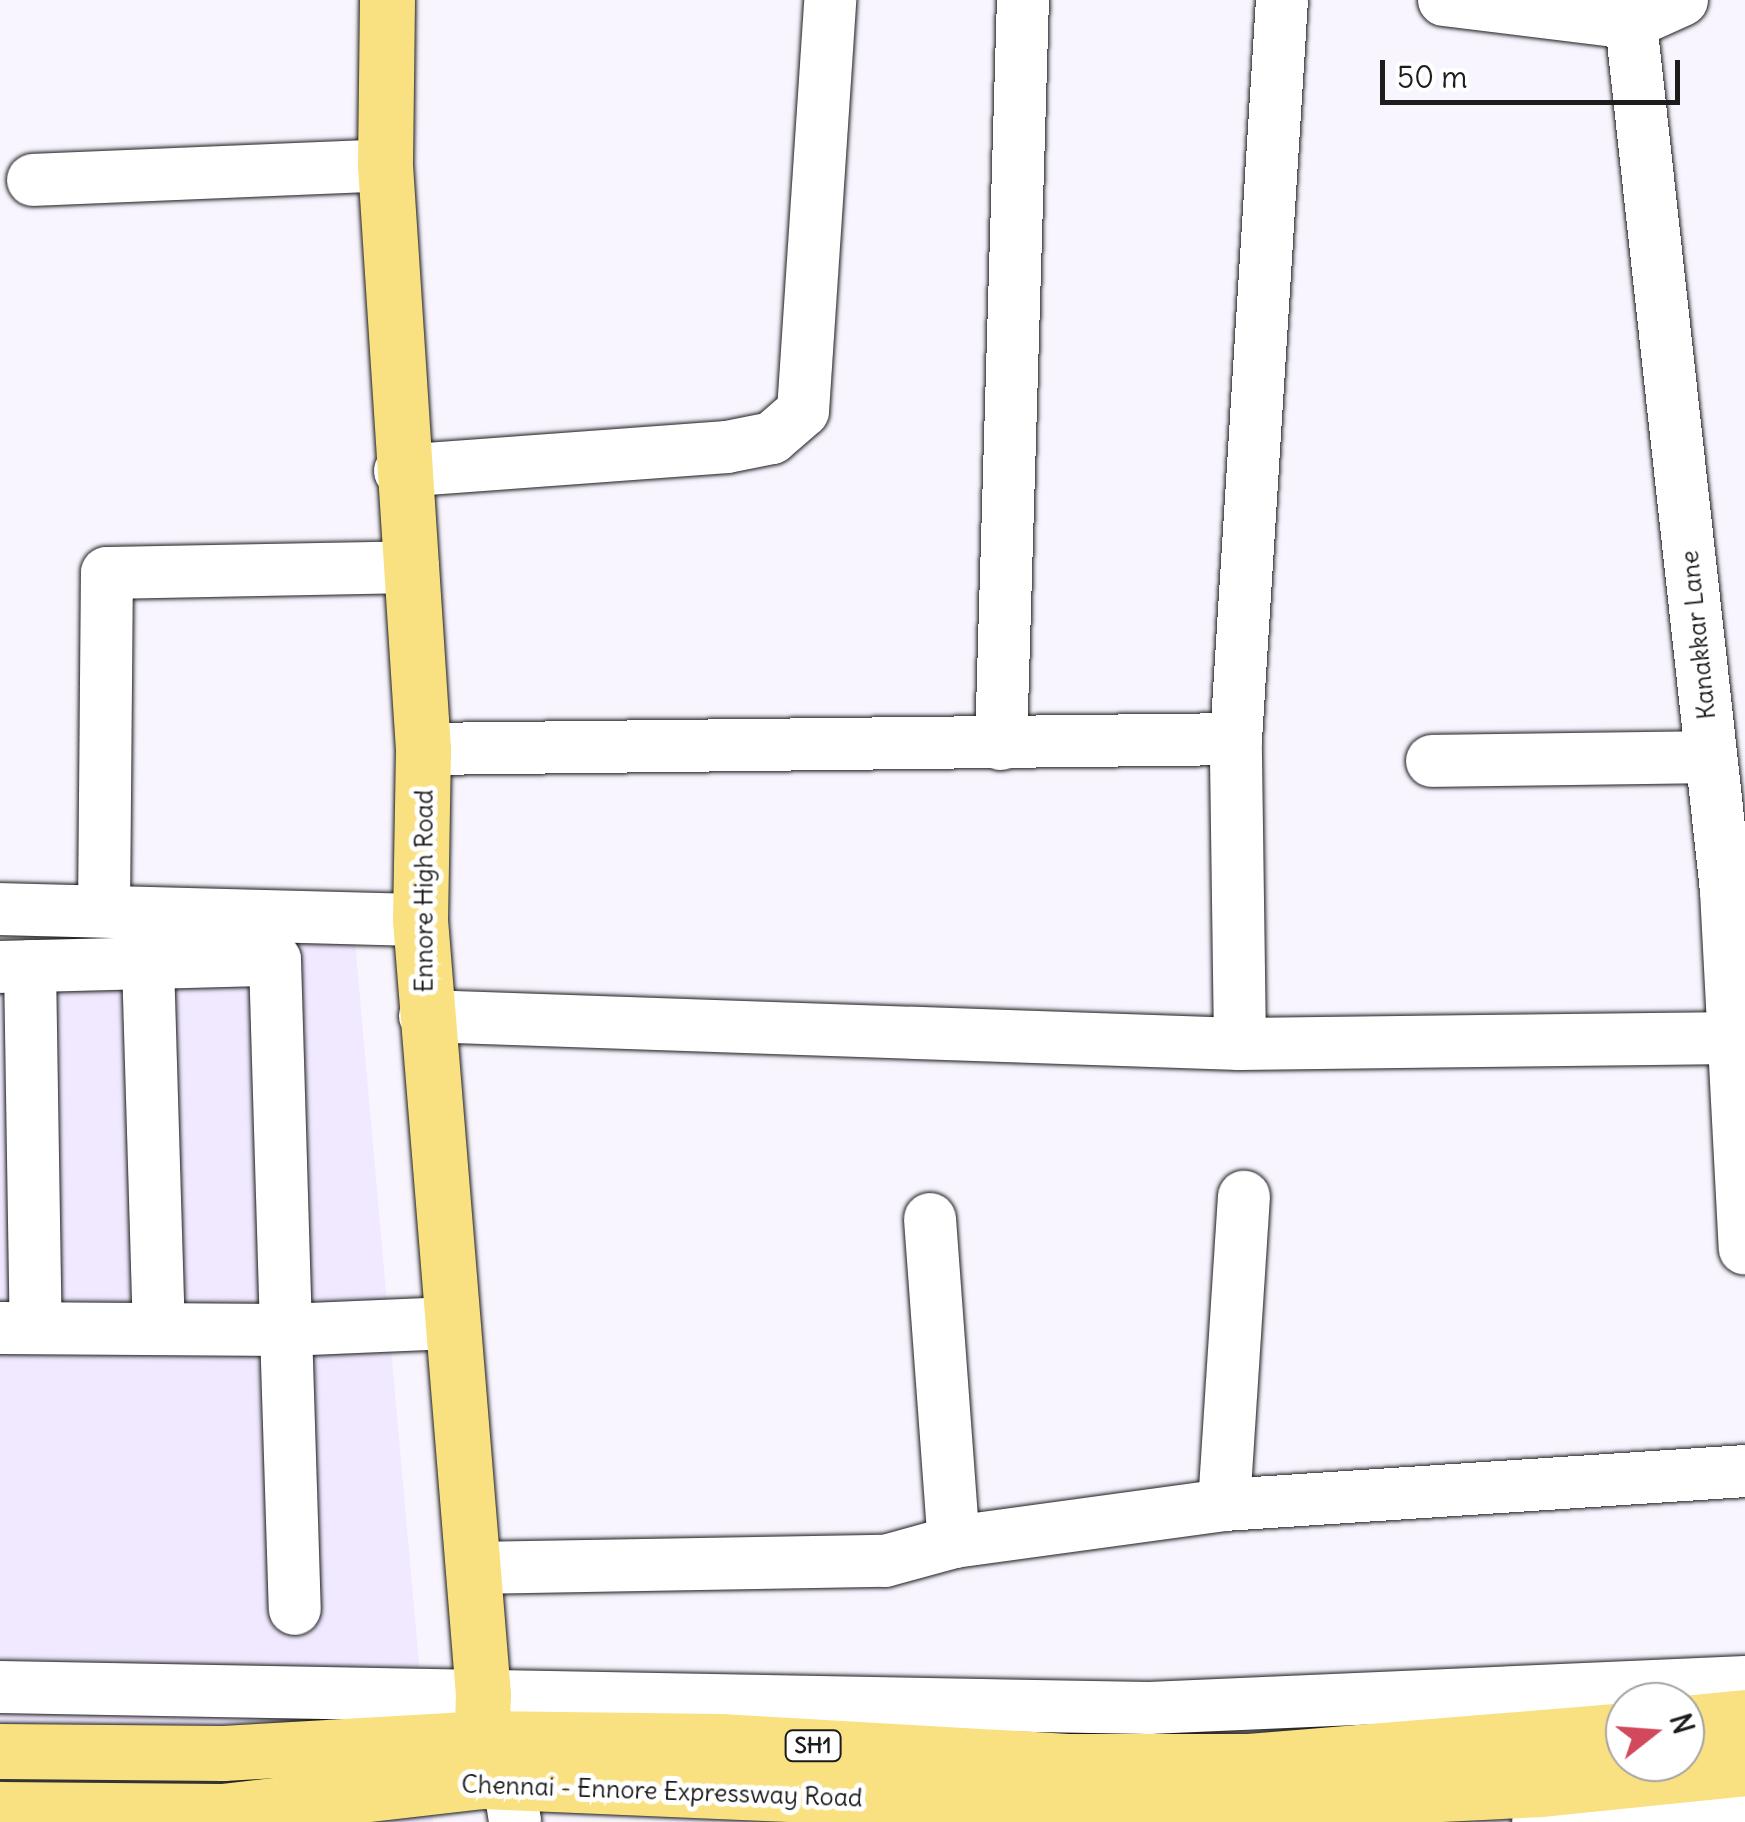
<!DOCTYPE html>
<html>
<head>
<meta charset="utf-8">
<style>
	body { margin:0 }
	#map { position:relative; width:1745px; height:1822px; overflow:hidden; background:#f8f5ff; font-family:Delius,sans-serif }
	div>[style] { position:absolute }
	.built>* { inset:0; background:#f0e9ff }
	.roads { filter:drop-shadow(0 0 2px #1c1c1c) drop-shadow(0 0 2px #1c1c1c) }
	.minor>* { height:52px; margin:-26px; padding:0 26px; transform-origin:26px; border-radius:26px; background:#fff }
	.major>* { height:55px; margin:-27.5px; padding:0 27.5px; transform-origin:27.5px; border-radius:27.5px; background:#f9e181 }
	span { translate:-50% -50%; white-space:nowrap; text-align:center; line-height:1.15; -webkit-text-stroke:10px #fff; paint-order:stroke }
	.shield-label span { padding:2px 8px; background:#fff; border:2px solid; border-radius:8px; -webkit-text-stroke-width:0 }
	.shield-label { font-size:22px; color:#1c1c1c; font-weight:700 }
	.street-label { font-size:25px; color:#1c1c1c }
	.north { position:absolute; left:1605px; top:1682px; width:100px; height:100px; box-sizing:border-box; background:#fff; border:2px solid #a4a4a4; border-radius:50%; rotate:73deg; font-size:28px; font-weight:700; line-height:40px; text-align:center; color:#1c1c1c }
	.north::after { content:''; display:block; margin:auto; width:35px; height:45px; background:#d1495b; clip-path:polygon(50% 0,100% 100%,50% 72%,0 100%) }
	.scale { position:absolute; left:1380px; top:60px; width:300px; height:45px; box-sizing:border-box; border:5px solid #1c1c1c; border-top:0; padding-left:12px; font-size:30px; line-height:35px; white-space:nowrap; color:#1c1c1c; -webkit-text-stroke:8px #fff; paint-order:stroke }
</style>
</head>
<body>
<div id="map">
	<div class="built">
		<div style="clip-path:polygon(355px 942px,433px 1822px,0 1822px,0 950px)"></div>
	</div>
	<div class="roads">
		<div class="minor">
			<div style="left:1444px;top:0;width:188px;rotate:7deg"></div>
			<div style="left:1631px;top:23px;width:56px;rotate:-24.3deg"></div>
			<div style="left:1631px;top:23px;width:873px;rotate:83.75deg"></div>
			<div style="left:1726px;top:891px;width:358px;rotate:87deg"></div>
			<div style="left:33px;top:180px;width:352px;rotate:-2.4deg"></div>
			<div style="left:400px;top:471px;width:328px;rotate:-4.2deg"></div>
			<div style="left:727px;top:447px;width:46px;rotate:-11.3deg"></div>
			<div style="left:772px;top:438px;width:41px;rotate:-41.1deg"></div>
			<div style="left:803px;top:411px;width:412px;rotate:-86.2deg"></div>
			<div style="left:1001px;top:744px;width:744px;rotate:-88.31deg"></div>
			<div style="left:423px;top:749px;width:813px;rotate:-0.7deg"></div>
			<div style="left:1432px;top:761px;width:279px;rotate:-0.8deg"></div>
			<div style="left:0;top:909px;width:420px;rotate:1.5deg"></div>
			<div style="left:104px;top:911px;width:338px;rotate:-89.5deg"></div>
			<div style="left:107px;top:573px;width:306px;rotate:-1.1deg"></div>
			<div style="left:148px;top:963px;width:366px;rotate:88.3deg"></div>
			<div style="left:30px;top:966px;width:362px;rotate:89.1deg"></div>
			<div style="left:0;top:967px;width:275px;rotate:-1.5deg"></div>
			<div style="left:275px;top:960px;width:370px;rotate:88.3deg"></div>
			<div style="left:286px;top:1330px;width:165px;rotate:-2.4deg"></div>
			<div style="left:425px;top:1016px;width:815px;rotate:1.97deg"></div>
			<div style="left:1240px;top:1044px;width:497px;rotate:-0.7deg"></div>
			<div style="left:1240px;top:1044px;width:305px;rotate:-90.8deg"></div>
			<div style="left:1236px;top:739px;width:740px;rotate:-86.44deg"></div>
			<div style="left:930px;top:1219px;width:324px;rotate:85.8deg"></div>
			<div style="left:0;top:1328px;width:286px;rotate:0.4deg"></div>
			<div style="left:286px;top:1330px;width:279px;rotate:88.2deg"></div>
			<div style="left:1224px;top:1505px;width:309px;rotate:-86.3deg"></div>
			<div style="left:472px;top:1568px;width:413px;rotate:-1deg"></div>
			<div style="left:885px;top:1561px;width:72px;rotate:-15.4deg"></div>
			<div style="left:954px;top:1542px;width:273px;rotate:-7.8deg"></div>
			<div style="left:1224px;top:1505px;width:522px;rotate:-3.73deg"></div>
			<div style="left:0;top:1687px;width:1149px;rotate:1.05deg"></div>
			<div style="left:1149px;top:1708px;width:597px;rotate:-2.5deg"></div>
			<div style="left:509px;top:1783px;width:39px;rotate:81deg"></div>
			<div style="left:1538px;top:1822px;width:207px;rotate:-3.9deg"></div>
		</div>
		<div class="major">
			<div style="left:387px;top:0;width:165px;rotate:90.7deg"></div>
			<div style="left:385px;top:165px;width:585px;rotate:86.28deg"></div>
			<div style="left:423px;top:749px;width:171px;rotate:91deg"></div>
			<div style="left:420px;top:920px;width:777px;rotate:85.35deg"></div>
			<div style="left:483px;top:1694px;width:87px;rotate:92deg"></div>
			<div style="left:1685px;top:1723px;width:60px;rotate:-5.7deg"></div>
			<div style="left:0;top:1751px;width:223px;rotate:0.5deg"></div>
			<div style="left:223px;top:1753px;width:257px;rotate:-3.3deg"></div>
			<div style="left:480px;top:1738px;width:240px;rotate:0.7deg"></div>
			<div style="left:720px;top:1741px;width:348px;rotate:3.3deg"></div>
			<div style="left:1067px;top:1761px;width:182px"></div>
			<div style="left:1249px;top:1761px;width:377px;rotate:-4.7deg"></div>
			<div style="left:0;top:1809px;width:222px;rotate:0.5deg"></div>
			<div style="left:222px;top:1811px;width:260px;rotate:-6.6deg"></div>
			<div style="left:480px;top:1781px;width:590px;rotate:2.43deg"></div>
			<div style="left:1069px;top:1806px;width:207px;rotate:-1.1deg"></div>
			<div style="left:1276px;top:1802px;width:264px;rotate:-2.8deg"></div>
			<div style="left:1540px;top:1789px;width:206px;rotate:-5.8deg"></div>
		</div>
	</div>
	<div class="shield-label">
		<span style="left:813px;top:1746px">SH1</span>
	</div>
	<div class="street-label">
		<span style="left:1698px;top:635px;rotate:-96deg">Kanakkar Lane</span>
		<span style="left:424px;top:891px;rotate:-90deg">Ennore High Road</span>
		<span style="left:662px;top:1791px;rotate:2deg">Chennai - Ennore Expressway Road</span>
	</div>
	<div class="north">N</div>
	<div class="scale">50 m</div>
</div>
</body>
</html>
